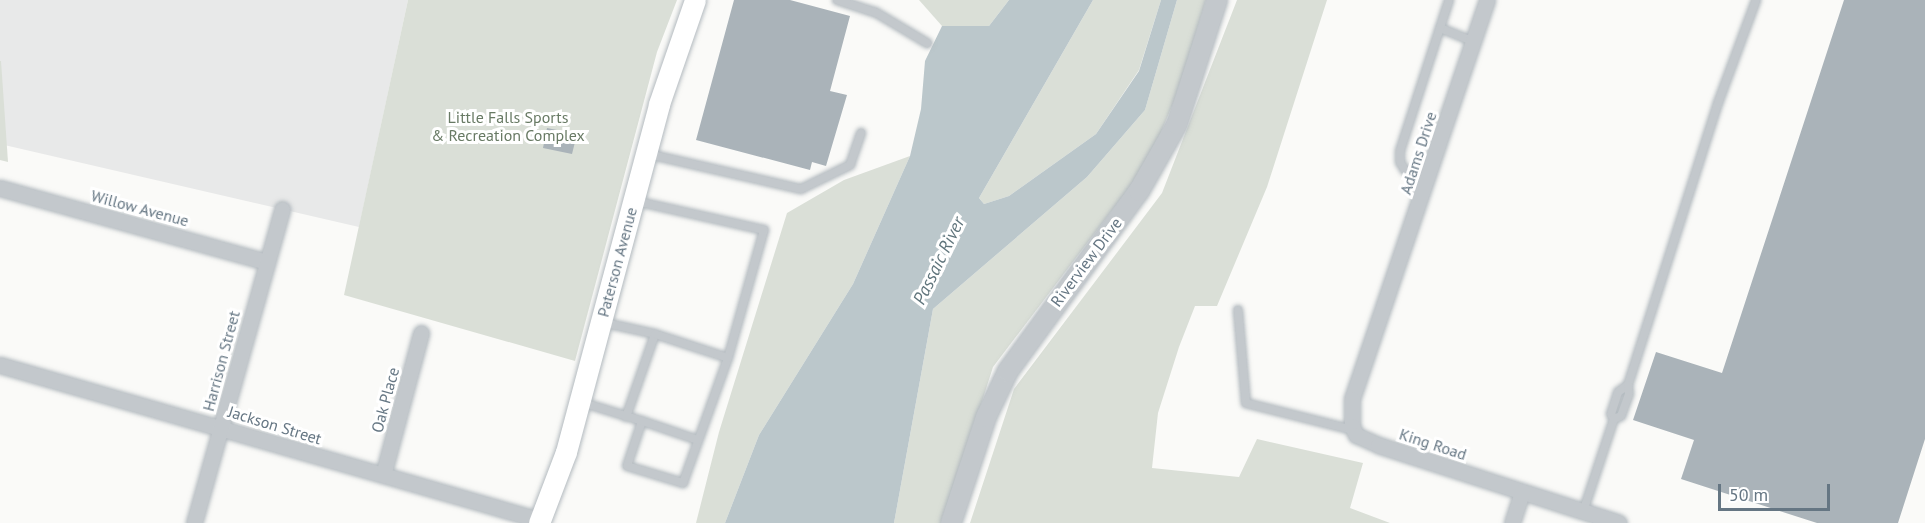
<!DOCTYPE html>
<html>
<head>
<meta charset="utf-8">
<style>
	body { margin:0 }
	#map { position:relative; width:1925px; height:523px; overflow:hidden; background:#fafaf8; font-family:"PT Sans",sans-serif }
	div>[style] { position:absolute }
	.built>* { inset:0; background:#e8e9e9 }
	.green>* { inset:0; background:#dadfd7 }
	.water>* { inset:0; background:#bbc7cb }
	.building>* { inset:0; background:#aab3b9 }
	.roads { filter:drop-shadow(0 0 2px #b3babf) drop-shadow(0 0 2px #b3babf) }
	.service>* { height:8px; margin:-4px; padding:0 4px; transform-origin:4px; border-radius:4px; background:#c3c8cc }
	.minor>* { height:15px; margin:-7.5px; padding:0 7.5px; transform-origin:7.5px; border-radius:7.5px; background:#c3c8cc }
	.tertiary>* { height:20px; margin:-10px; padding:0 10px; transform-origin:10px; border-radius:10px; background:#c3c8cc }
	.secondary>* { height:21px; margin:-10.5px; padding:0 10.5px; transform-origin:10.5px; border-radius:10.5px; background:#fff }
	span { translate:-50% -50%; white-space:nowrap; text-align:center; line-height:1.15; -webkit-text-stroke:6px #fff; paint-order:stroke }
	.park-label { font-size:16px; color:#687a64 }
	.street-label { font-size:16px; color:#657683 }
	.water-label { font-size:18px; color:#60757c; font-style:italic }
	.scale { position:absolute; left:1718px; top:484px; width:112px; height:27px; box-sizing:border-box; border:3px solid #657683; border-top:0; padding-left:8px; font-size:18px; line-height:21px; white-space:nowrap; color:#657683; -webkit-text-stroke:4px #fff; paint-order:stroke }
</style>
</head>
<body>
<div id="map">
	<div class="built">
		<div style="clip-path:polygon(0 0,408px 0,359px 227px,0 144px)"></div>
	</div>
	<div class="green">
		<div style="clip-path:polygon(408px 0,677px 0,657px 52px,575px 361px,344px 295px)"></div>
		<div style="clip-path:polygon(919px 0,1009px 0,989px 26px,942px 26px)"></div>
		<div style="clip-path:polygon(1093px 0,1161px 0,1139px 70px,1096px 134px,1009px 196px,984px 204px,979px 198px)"></div>
		<div style="clip-path:polygon(1177px 0,1206px 0,1177px 94px,1148px 163px,993px 367px,943px 523px,894px 523px,933px 309px,1087px 177px,1145px 110px)"></div>
		<div style="clip-path:polygon(1237px 0,1327px 0,1267px 187px,1217px 306px,1195px 306px,1179px 347px,1158px 413px,1152px 468px,1239px 477px,1257px 439px,1363px 463px,1350px 508px,1390px 523px,970px 523px,1014px 389px,1162px 193px)"></div>
		<div style="clip-path:polygon(0 61px,1px 61px,8px 162px,0 160px)"></div>
		<div style="clip-path:polygon(910px 156px,853px 284px,759px 435px,725px 523px,696px 523px,719px 432px,787px 213px,844px 180px)"></div>
	</div>
	<div class="water">
		<div style="clip-path:polygon(1009px 0,1093px 0,979px 198px,984px 204px,1009px 196px,1096px 134px,1139px 71px,1161px 0,1177px 0,1145px 110px,1087px 177px,933px 309px,894px 523px,725px 523px,759px 435px,853px 284px,910px 156px,921px 109px,925px 61px,942px 26px,989px 26px)"></div>
	</div>
	<div class="building">
		<div style="clip-path:polygon(734px 0,790px 0,850px 16px,830px 91px,847px 95px,826px 166px,812px 162px,810px 170px,696px 140px)"></div>
		<div style="clip-path:polygon(1844px 0,1925px 0,1925px 439px,1898px 523px,1817px 523px,1681px 479px,1694px 440px,1633px 420px,1656px 352px,1722px 373px)"></div>
		<div style="clip-path:polygon(547px 128px,577px 134px,572px 154px,543px 148px)"></div>
	</div>
	<div class="roads">
		<div class="service">
			<div style="left:837px;top:0;width:40px;rotate:18deg"></div>
			<div style="left:875px;top:12px;width:61px;rotate:30.8deg"></div>
			<div style="left:1440px;top:28px;width:35px;rotate:22deg"></div>
			<div style="left:648px;top:154px;width:157px;rotate:12.9deg"></div>
			<div style="left:801px;top:189px;width:55px;rotate:-26.1deg"></div>
			<div style="left:850px;top:165px;width:34px;rotate:-71deg"></div>
			<div style="left:1428px;top:179px;width:25px;rotate:-159deg"></div>
			<div style="left:1405px;top:170px;width:9px;rotate:-122deg"></div>
			<div style="left:1400px;top:162px;width:11px;rotate:-90deg"></div>
			<div style="left:1400px;top:151px;width:159px;rotate:-72deg"></div>
			<div style="left:1238px;top:310px;width:93px;rotate:85.1deg"></div>
			<div style="left:1246px;top:403px;width:110px;rotate:14.2deg"></div>
			<div style="left:601px;top:322px;width:55px;rotate:12.5deg"></div>
			<div style="left:1628px;top:385px;width:296px;rotate:-72.3deg"></div>
			<div style="left:1718px;top:103px;width:110px;rotate:-69.7deg"></div>
			<div style="left:581px;top:402px;width:64px;rotate:17.3deg"></div>
			<div style="left:642px;top:421px;width:47px;rotate:108.4deg"></div>
			<div style="left:627px;top:466px;width:59px;rotate:16.9deg"></div>
			<div style="left:683px;top:483px;width:133px;rotate:-70.2deg"></div>
			<div style="left:728px;top:358px;width:133px;rotate:-74.3deg"></div>
			<div style="left:764px;top:230px;width:132px;rotate:-167.3deg"></div>
			<div style="left:626px;top:417px;width:88px;rotate:-70.7deg"></div>
			<div style="left:655px;top:334px;width:77px;rotate:18.2deg"></div>
			<div style="left:642px;top:421px;width:59px;rotate:18.7deg"></div>
			<div style="left:1583px;top:512px;width:98px;rotate:-71.6deg"></div>
			<div style="left:1614px;top:419px;width:6px;rotate:-121deg"></div>
			<div style="left:1611px;top:414px;width:23px;rotate:-72deg"></div>
			<div style="left:1618px;top:392px;width:12px;rotate:-35deg"></div>
			<div style="left:1628px;top:385px;width:9px;rotate:84deg"></div>
			<div style="left:1629px;top:394px;width:23px;rotate:110deg"></div>
			<div style="left:1621px;top:416px;width:8px;rotate:157deg"></div>
		</div>
		<div class="minor">
			<div style="left:1487px;top:0;width:421px;rotate:108.7deg"></div>
			<div style="left:1352px;top:399px;width:27px;rotate:90deg"></div>
			<div style="left:1352px;top:426px;width:10px;rotate:66deg"></div>
			<div style="left:1356px;top:435px;width:24px;rotate:24deg"></div>
			<div style="left:1378px;top:445px;width:253px;rotate:17.9deg"></div>
			<div style="left:0;top:188px;width:277px;rotate:15.5deg"></div>
			<div style="left:0;top:365px;width:562px;rotate:16.02deg"></div>
			<div style="left:383px;top:475px;width:147px;rotate:-75deg"></div>
			<div style="left:194px;top:523px;width:326px;rotate:-74.3deg"></div>
			<div style="left:1512px;top:523px;width:33px;rotate:-72deg"></div>
		</div>
		<div class="tertiary">
			<div style="left:951px;top:523px;width:112px;rotate:-71.7deg"></div>
			<div style="left:986px;top:417px;width:51px;rotate:-64.4deg"></div>
			<div style="left:1008px;top:371px;width:223px;rotate:-54deg"></div>
			<div style="left:1139px;top:191px;width:77px;rotate:-60.4deg"></div>
			<div style="left:1177px;top:124px;width:130px;rotate:-72.1deg"></div>
		</div>
		<div class="secondary">
			<div style="left:539px;top:523px;width:76px;rotate:-69.2deg"></div>
			<div style="left:566px;top:452px;width:360px;rotate:-75deg"></div>
			<div style="left:659px;top:104px;width:110px;rotate:-70.9deg"></div>
		</div>
	</div>
	<div class="park-label">
		<span style="left:508px;top:126px">Little Falls Sports<br>&amp; Recreation Complex</span>
	</div>
	<div class="street-label">
		<span style="left:1418px;top:153px;rotate:-72deg">Adams Drive</span>
		<span style="left:140px;top:208px;rotate:15deg">Willow Avenue</span>
		<span style="left:617px;top:262px;rotate:-75deg">Paterson Avenue</span>
		<span style="left:1086px;top:262px;rotate:-53deg">Riverview Drive</span>
		<span style="left:221px;top:361px;rotate:-75deg">Harrison Street</span>
		<span style="left:385px;top:400px;rotate:-75deg">Oak Place</span>
		<span style="left:275px;top:425px;rotate:17deg">Jackson Street</span>
		<span style="left:1433px;top:444px;rotate:18deg">King Road</span>
	</div>
	<div class="water-label">
		<span style="left:939px;top:261px;rotate:-64deg">Passaic River</span>
	</div>
	<div class="scale">50 m</div>
</div>
</body>
</html>
